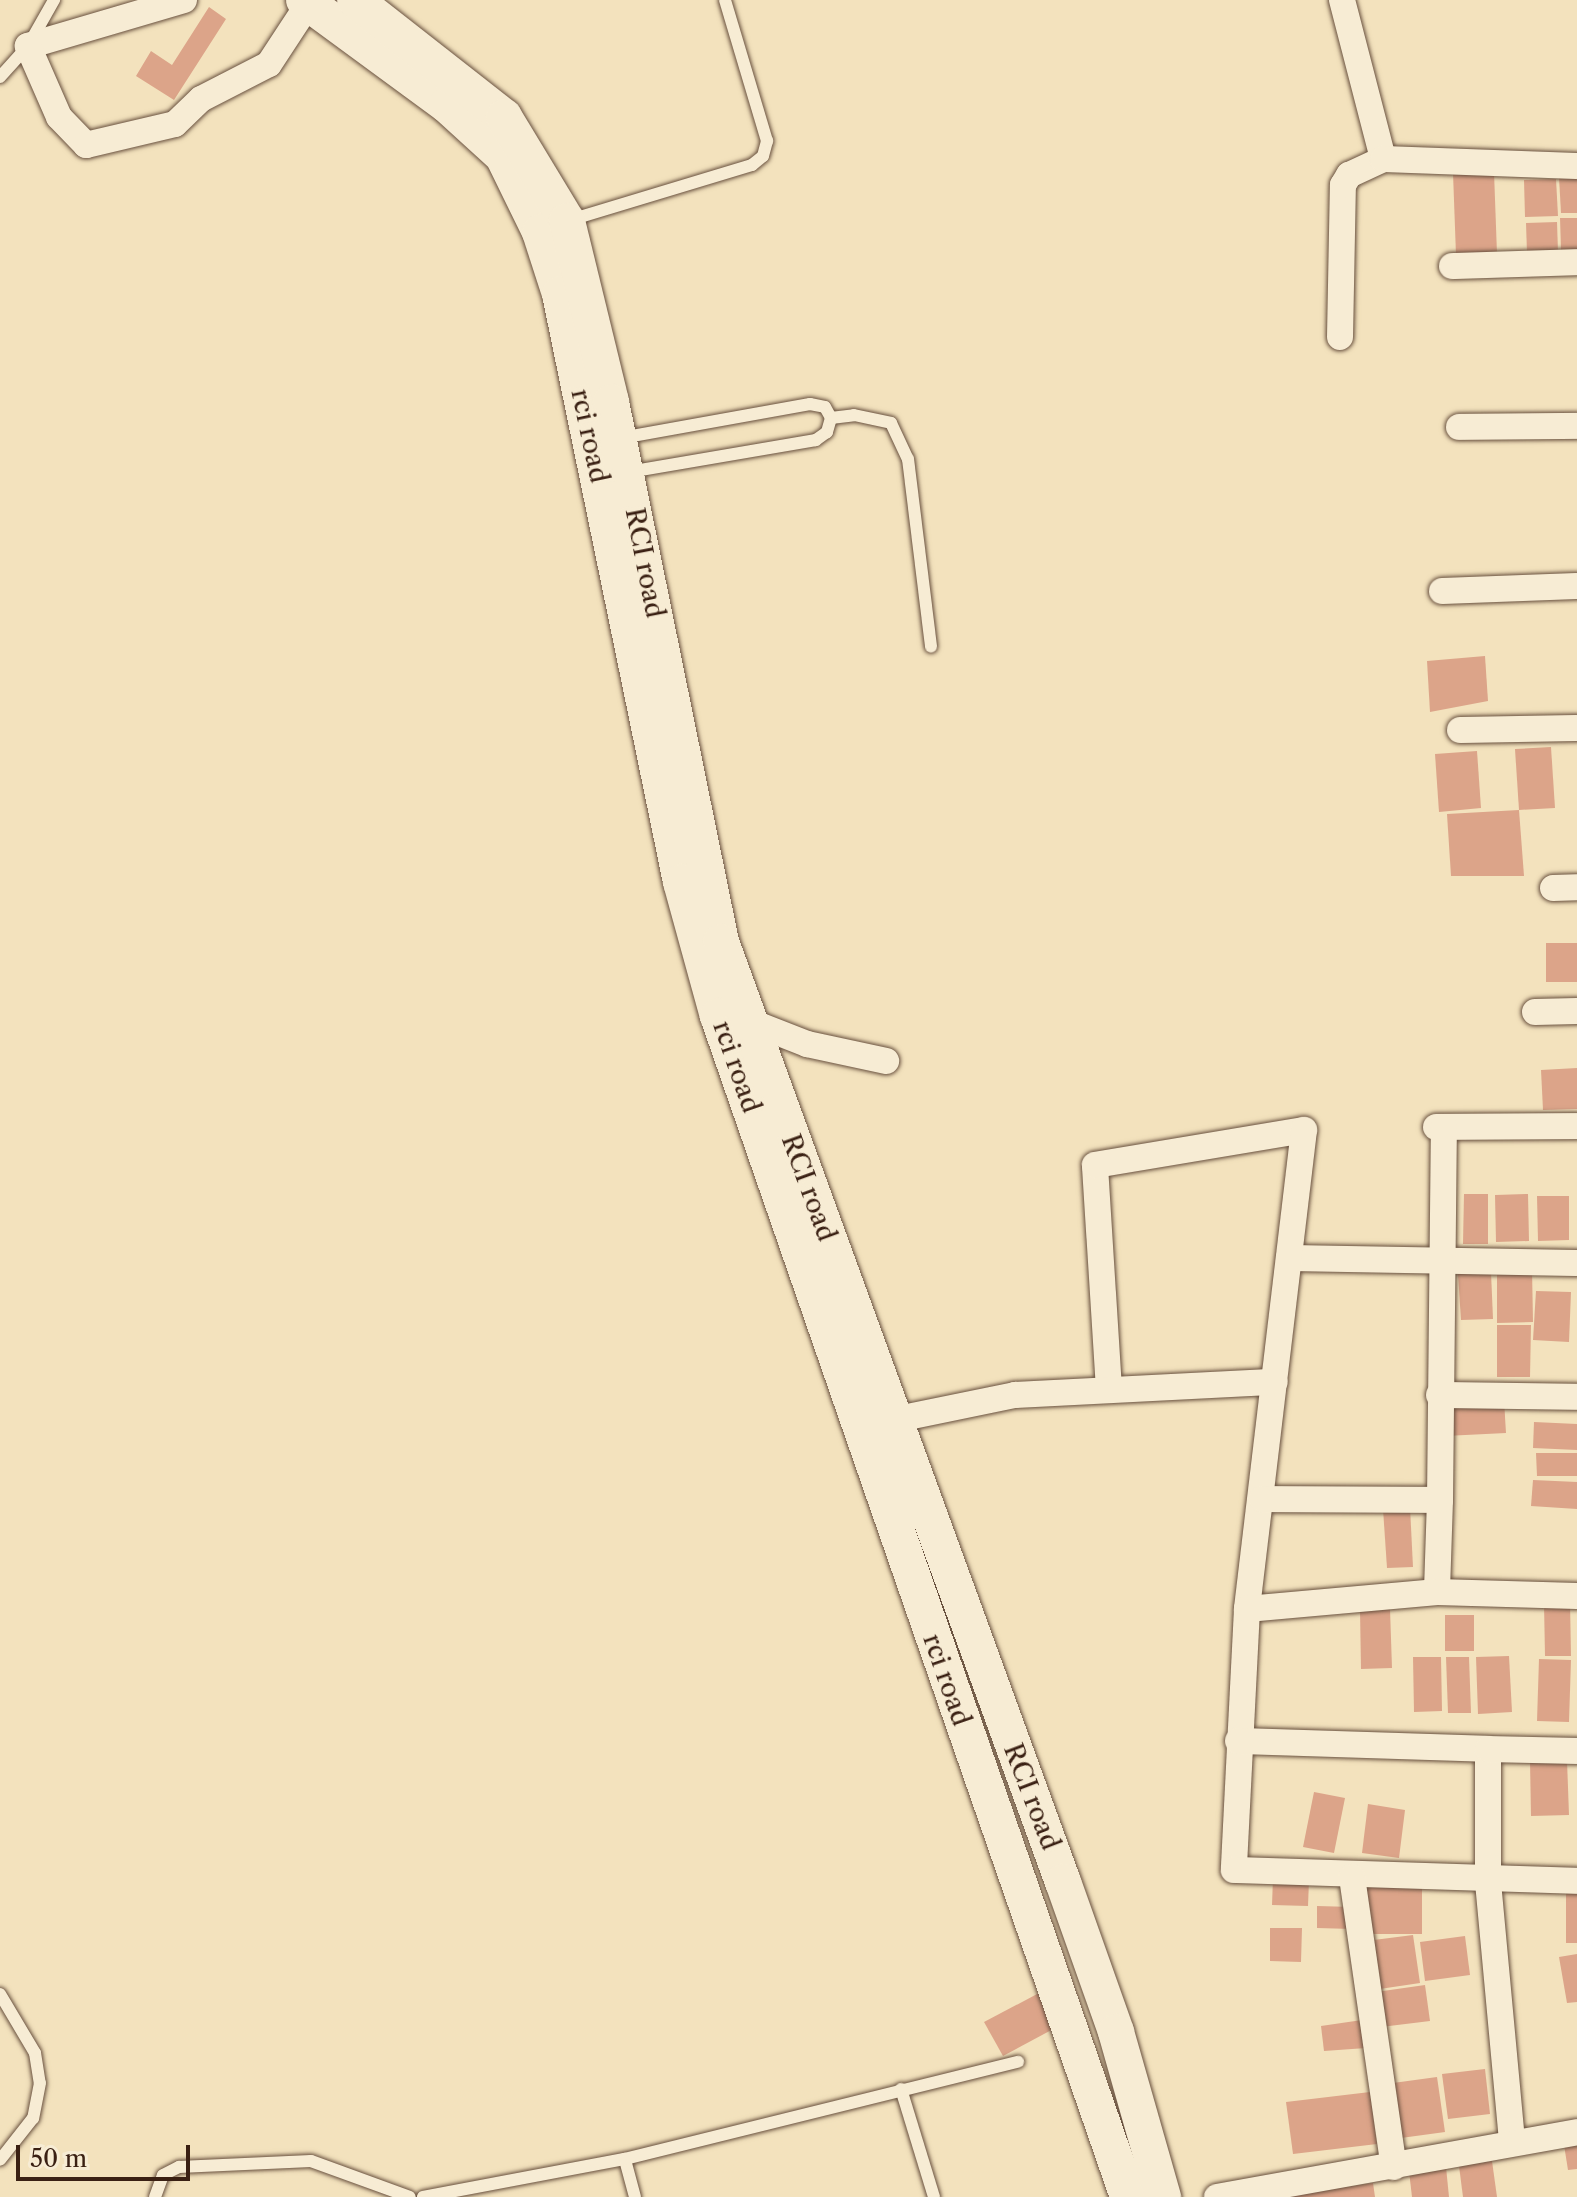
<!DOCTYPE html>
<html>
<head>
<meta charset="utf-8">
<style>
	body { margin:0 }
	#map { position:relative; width:1577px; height:2197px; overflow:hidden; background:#f3e2bd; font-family:"Libre Caslon Text",serif }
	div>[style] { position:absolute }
	.building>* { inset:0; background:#dca489 }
	.roads { filter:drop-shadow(0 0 2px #68503e) drop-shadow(0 0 2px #68503e) }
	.lane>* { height:12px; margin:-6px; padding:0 6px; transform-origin:6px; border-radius:6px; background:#f7ecd4 }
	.street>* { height:26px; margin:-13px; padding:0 13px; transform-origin:13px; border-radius:13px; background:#f7ecd4 }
	.secondary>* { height:36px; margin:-18px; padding:0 18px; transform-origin:18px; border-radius:18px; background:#f7ecd4 }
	span { translate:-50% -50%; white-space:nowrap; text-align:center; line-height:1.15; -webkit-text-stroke:8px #f7ecd4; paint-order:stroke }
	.street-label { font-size:26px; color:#3a2013 }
	.scale { position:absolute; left:16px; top:2145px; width:174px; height:36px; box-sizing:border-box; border:4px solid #3a2013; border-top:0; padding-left:10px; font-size:24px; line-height:28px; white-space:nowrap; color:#3a2013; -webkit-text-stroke:6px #f7ecd4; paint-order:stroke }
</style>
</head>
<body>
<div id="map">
	<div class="building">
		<div style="clip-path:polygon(209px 7px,226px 19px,174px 100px,136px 76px,151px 51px,172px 65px)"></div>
		<div style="clip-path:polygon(1494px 172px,1497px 254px,1456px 255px,1453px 173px)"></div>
		<div style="clip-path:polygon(1559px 177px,1577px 177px,1577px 213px,1561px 213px)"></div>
		<div style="clip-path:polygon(1556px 179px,1558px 216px,1525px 217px,1524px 180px)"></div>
		<div style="clip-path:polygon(1560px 218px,1577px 218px,1577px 249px,1561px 250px)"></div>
		<div style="clip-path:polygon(1557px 222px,1558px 252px,1527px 253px,1526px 223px)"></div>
		<div style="clip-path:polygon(1485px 656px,1488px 701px,1430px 712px,1427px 661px)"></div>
		<div style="clip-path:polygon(1551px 747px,1555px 808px,1519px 810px,1515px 749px)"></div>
		<div style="clip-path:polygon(1477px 751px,1481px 808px,1439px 812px,1435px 754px)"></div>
		<div style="clip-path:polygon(1519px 810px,1524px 876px,1451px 876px,1447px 814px)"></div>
		<div style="clip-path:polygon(1546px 943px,1577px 943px,1577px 982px,1546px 982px)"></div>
		<div style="clip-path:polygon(1577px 1068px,1577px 1109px,1543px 1110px,1541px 1070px)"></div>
		<div style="clip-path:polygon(1464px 1194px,1488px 1194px,1488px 1244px,1463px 1244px)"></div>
		<div style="clip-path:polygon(1528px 1194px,1529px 1241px,1496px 1242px,1495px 1195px)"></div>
		<div style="clip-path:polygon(1537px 1196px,1569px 1196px,1569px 1240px,1538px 1241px)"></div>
		<div style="clip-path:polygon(1497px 1269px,1532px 1269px,1533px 1322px,1497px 1323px)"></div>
		<div style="clip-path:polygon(1491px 1272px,1493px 1319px,1461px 1320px,1458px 1274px)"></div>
		<div style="clip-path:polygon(1536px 1291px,1571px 1292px,1569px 1342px,1533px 1340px)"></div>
		<div style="clip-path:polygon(1497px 1325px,1531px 1325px,1530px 1377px,1497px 1377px)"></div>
		<div style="clip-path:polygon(1504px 1400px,1506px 1433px,1445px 1436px,1444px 1402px)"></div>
		<div style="clip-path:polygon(1534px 1422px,1577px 1424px,1577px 1450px,1533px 1448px)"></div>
		<div style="clip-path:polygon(1536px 1453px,1577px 1453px,1577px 1476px,1537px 1476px)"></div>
		<div style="clip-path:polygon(1533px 1480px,1577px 1482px,1577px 1509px,1531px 1506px)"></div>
		<div style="clip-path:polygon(1410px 1507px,1413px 1567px,1387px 1568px,1383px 1509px)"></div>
		<div style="clip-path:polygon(1570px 1602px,1571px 1656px,1545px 1656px,1544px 1603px)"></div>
		<div style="clip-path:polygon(1390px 1609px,1392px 1668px,1361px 1669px,1360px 1610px)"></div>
		<div style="clip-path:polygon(1445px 1615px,1474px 1615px,1474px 1651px,1445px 1651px)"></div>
		<div style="clip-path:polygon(1509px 1656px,1512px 1712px,1478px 1714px,1476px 1657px)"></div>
		<div style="clip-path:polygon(1413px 1657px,1441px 1657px,1442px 1711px,1414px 1712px)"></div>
		<div style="clip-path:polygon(1446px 1657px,1469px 1657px,1471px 1713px,1448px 1713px)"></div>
		<div style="clip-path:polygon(1539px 1659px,1571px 1660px,1569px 1722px,1537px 1721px)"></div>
		<div style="clip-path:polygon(1567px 1760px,1569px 1815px,1531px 1816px,1530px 1761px)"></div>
		<div style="clip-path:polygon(1314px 1792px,1345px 1798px,1334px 1853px,1303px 1847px)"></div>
		<div style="clip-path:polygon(1368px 1804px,1405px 1810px,1399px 1858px,1362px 1853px)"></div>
		<div style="clip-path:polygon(1273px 1878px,1309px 1880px,1308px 1906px,1272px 1905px)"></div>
		<div style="clip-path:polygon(1363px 1881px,1422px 1881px,1422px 1934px,1363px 1934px)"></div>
		<div style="clip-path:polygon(1566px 1885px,1577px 1885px,1577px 1943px,1566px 1943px)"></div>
		<div style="clip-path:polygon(1317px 1906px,1353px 1907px,1352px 1929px,1317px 1928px)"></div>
		<div style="clip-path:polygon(1270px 1928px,1302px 1928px,1301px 1962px,1270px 1961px)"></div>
		<div style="clip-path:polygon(1413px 1935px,1420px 1983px,1373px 1990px,1366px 1941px)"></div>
		<div style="clip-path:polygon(1465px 1936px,1470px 1975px,1425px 1981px,1420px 1942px)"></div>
		<div style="clip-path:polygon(1577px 1954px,1577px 2002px,1567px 2003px,1559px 1957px)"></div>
		<div style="clip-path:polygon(1425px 1985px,1430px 2021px,1381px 2027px,1376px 1992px)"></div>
		<div style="clip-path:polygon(1039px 1993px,1057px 2027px,1003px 2056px,984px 2022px)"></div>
		<div style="clip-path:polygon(1362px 2020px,1366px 2048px,1324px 2051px,1321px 2026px)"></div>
		<div style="clip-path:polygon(1485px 2069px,1490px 2114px,1448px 2119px,1442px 2074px)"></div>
		<div style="clip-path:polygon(1437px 2077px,1445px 2132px,1401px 2138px,1393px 2083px)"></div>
		<div style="clip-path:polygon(1370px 2092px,1377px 2144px,1293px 2154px,1286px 2102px)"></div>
		<div style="clip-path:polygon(1577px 2143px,1577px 2169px,1568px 2170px,1564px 2145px)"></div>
		<div style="clip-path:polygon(1492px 2161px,1497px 2197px,1463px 2197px,1459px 2166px)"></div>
		<div style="clip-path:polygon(1446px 2167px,1449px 2197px,1412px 2197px,1409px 2171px)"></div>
		<div style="clip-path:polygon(1373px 2183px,1375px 2197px,1290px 2197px,1290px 2195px)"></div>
	</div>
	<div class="roads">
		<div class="lane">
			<div style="left:0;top:77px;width:42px;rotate:-47.9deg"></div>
			<div style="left:28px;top:46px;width:53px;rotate:-60.5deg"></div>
			<div style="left:570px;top:220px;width:190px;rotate:-16.8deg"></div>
			<div style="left:752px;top:165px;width:14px;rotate:-39deg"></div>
			<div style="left:763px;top:156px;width:16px;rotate:-75deg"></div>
			<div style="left:767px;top:141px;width:147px;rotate:-106.6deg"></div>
			<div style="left:831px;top:418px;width:23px;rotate:-7deg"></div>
			<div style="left:854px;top:415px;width:38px;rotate:12deg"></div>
			<div style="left:891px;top:423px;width:40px;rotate:65deg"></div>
			<div style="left:908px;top:459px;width:189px;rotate:83deg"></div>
			<div style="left:621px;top:438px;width:192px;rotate:-10.2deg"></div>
			<div style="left:810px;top:404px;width:15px;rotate:11deg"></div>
			<div style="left:825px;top:407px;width:13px;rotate:61deg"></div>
			<div style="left:831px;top:418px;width:15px;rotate:106deg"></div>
			<div style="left:827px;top:432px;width:14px;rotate:144deg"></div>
			<div style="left:816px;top:440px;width:190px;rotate:170.3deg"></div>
			<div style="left:0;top:1994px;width:69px;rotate:59.3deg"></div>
			<div style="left:35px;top:2053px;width:30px;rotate:81deg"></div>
			<div style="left:40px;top:2083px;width:36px;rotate:101deg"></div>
			<div style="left:33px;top:2118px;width:53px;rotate:128.2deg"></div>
			<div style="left:901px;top:2089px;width:113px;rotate:73deg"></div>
			<div style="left:155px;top:2197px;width:23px;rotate:-70deg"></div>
			<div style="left:163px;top:2175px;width:18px;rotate:-27deg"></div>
			<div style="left:179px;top:2167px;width:132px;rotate:-2.6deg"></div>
			<div style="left:311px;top:2161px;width:105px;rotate:20deg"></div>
			<div style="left:423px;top:2197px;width:206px;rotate:-10.7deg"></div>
			<div style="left:635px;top:2197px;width:39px;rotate:-105deg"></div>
			<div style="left:625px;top:2159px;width:405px;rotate:-13.9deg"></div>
		</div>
		<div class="street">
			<div style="left:184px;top:0;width:163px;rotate:163.6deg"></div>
			<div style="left:28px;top:46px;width:77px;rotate:66.4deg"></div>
			<div style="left:59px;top:117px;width:39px;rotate:46deg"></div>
			<div style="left:86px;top:145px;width:91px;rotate:-13.3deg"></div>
			<div style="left:175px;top:124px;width:36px;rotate:-44deg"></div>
			<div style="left:201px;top:99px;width:76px;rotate:-27.2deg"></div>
			<div style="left:269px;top:64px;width:73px;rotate:-56.7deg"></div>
			<div style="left:1342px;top:0;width:164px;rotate:75.5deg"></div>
			<div style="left:1452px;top:266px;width:125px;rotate:-1.8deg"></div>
			<div style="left:1340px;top:337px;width:152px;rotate:-88.9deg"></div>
			<div style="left:1343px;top:185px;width:12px;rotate:-59deg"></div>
			<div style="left:1349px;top:175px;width:38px;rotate:-25deg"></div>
			<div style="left:1383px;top:159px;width:194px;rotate:2.1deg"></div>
			<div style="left:1459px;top:427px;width:118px;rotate:-0.5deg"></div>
			<div style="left:1442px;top:591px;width:135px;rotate:-2.1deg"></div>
			<div style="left:1460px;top:730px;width:117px;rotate:-1deg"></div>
			<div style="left:1553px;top:888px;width:24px;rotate:-2deg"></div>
			<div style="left:1535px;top:1012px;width:42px;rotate:-1.4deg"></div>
			<div style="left:746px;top:1020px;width:66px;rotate:21.5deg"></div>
			<div style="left:807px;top:1044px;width:81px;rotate:12.1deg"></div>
			<div style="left:1436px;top:1127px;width:141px;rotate:-0.4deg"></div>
			<div style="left:1289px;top:1258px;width:288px;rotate:1deg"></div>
			<div style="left:1109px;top:1389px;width:224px;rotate:-93.6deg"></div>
			<div style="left:1095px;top:1165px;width:212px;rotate:-9.5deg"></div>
			<div style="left:1304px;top:1130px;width:482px;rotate:96.8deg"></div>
			<div style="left:1247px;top:1609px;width:261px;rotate:92.9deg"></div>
			<div style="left:1234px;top:1870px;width:343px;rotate:1.8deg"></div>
			<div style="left:1439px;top:1395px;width:138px;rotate:0.8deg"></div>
			<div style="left:893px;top:1420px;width:125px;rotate:-11.6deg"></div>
			<div style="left:1015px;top:1395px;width:260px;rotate:-2.9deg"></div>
			<div style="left:1262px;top:1499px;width:178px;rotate:0.3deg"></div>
			<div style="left:1440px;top:1500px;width:92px;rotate:91.9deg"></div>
			<div style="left:1440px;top:1500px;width:373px;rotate:-89.4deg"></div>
			<div style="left:1247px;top:1609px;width:191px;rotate:-5.1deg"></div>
			<div style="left:1437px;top:1592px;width:140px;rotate:1.6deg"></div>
			<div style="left:1238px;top:1741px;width:250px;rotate:1.8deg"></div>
			<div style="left:1488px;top:1749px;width:133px;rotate:90deg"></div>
			<div style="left:1488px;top:1882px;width:262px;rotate:84.7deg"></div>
			<div style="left:1488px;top:1749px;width:89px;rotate:1.3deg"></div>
			<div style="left:1352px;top:1877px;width:293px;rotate:81.8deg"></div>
			<div style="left:1217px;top:2197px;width:366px;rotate:-10.2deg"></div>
		</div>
		<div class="secondary">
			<div style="left:304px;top:0;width:177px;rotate:36.3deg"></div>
			<div style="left:447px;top:105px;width:76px;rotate:42.3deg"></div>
			<div style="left:503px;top:156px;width:85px;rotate:64deg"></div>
			<div style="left:540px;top:232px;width:65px;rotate:72.1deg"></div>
			<div style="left:560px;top:294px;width:600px;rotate:78.37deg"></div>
			<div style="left:681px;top:882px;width:139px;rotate:74.6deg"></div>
			<div style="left:718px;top:1016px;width:1250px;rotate:70.85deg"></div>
			<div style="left:355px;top:0;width:189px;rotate:38.1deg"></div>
			<div style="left:504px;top:117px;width:122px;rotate:58.8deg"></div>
			<div style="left:567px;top:221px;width:186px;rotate:76.3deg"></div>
			<div style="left:611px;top:402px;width:551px;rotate:78.49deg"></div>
			<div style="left:721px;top:942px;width:1000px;rotate:70.01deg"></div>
			<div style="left:1063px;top:1882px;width:159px;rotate:70.5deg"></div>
			<div style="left:1116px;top:2032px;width:172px;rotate:74.1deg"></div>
		</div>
	</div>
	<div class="street-label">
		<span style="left:589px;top:436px;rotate:78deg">rci road</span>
		<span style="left:644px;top:563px;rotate:79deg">RCI road</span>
		<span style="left:736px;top:1067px;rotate:71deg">rci road</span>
		<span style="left:808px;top:1188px;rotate:70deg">RCI road</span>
		<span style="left:946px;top:1680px;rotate:71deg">rci road</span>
		<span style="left:1031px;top:1797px;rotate:69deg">RCI road</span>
	</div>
	<div class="scale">50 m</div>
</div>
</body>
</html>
